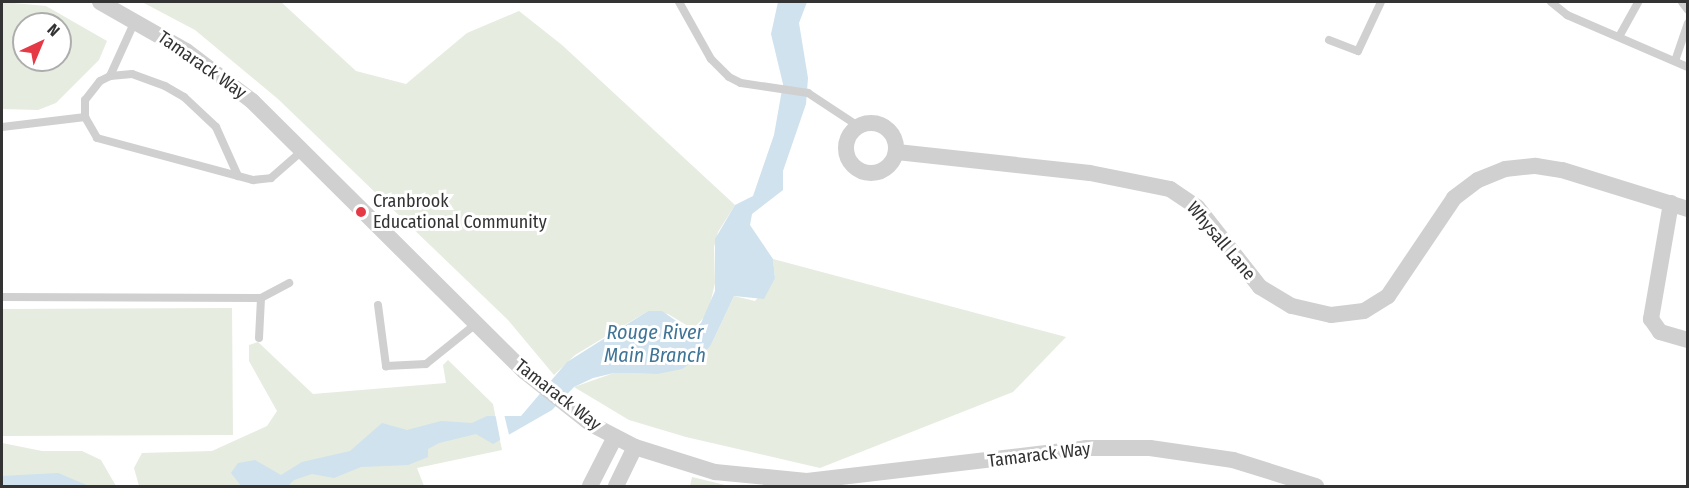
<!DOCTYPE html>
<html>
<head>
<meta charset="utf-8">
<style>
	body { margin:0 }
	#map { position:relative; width:1689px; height:488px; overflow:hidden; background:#fff; font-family:"Fira Sans Condensed",sans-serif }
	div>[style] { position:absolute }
	.green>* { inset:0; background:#e6ecdf }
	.water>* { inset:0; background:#cfe2ee }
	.pier>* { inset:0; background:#fff }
	.service>* { height:8px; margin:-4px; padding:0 4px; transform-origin:4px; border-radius:4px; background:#d0d0d0 }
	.minor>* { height:16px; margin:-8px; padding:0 8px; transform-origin:8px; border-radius:8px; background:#d0d0d0 }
	.minor>.ring { margin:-8px; padding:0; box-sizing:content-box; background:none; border:16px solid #d0d0d0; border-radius:50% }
	.dots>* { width:16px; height:16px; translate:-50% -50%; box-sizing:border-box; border:3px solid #fff; border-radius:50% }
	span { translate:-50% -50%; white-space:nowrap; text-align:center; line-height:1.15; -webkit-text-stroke:6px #fff; paint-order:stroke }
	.street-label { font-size:18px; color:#333 }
	.poi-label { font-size:18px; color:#333 }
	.left { translate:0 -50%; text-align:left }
	.water-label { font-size:20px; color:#3f7597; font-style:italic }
	.frame { position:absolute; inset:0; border:3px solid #333; pointer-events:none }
	.north { position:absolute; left:12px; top:12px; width:60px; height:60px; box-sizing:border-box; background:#fff; border:2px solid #adadad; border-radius:50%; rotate:44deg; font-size:16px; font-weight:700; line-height:24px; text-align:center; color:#333 }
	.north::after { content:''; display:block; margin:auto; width:21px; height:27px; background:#e63946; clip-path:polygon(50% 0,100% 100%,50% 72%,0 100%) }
</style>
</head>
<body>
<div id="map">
	<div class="green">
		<div style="clip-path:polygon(evenodd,2px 2px,46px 6px,107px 41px,99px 60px,56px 103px,38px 110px,2px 109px,2px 2px,24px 24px,60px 24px,60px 60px,24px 60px,24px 24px)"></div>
		<div style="clip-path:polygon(142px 2px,281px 2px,356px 71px,406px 84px,467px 33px,519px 11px,562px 45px,735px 205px,718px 232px,714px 247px,715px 283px,708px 313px,693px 329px,668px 314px,648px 311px,575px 355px,554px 375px,508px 320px,278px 99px,195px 30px)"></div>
		<div style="clip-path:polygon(773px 259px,1066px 337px,1013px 392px,820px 468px,686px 437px,629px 420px,574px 387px,614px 373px,657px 374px,711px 345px,734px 296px,755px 301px,775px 278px)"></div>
		<div style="clip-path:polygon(232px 308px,233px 435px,2px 436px,2px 309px)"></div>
		<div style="clip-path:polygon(258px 342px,313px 394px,446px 383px,443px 365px,448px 360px,493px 404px,502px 450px,417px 468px,424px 486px,139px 486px,134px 468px,142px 453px,212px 451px,267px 426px,277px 411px,249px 361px,249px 345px)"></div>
		<div style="clip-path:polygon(2px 443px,42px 451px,82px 451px,101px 460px,116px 486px,2px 486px)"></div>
		<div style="clip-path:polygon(692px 477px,729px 486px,690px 486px)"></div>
	</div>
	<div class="water">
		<div style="clip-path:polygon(778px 2px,807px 2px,799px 23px,808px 78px,806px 104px,783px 171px,783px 190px,752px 214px,750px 225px,773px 259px,775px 278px,764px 299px,734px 296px,711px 345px,700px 357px,682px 369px,657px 374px,614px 373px,593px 378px,574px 387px,552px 410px,493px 444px,476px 434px,439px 443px,428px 449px,428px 457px,408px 465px,361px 467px,334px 478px,312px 474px,294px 480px,288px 486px,241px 486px,231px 473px,238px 463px,255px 460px,281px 475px,302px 462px,350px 451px,382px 423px,407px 430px,441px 421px,472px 423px,487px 416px,521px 416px,567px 362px,648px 311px,662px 311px,685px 327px,693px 329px,701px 323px,715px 291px,715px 239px,735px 205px,753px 196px,774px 135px,783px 84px,771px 34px)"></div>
		<div style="clip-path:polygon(58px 473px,89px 486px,2px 486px,2px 476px)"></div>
	</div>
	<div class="pier">
		<div style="clip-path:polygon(495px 413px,504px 414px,510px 439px,501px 444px)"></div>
	</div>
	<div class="service">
		<div style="left:679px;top:2px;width:65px;rotate:60.7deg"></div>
		<div style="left:711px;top:59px;width:25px;rotate:45deg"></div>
		<div style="left:729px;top:77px;width:13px;rotate:27deg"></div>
		<div style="left:741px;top:83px;width:68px;rotate:8.5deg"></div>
		<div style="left:808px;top:93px;width:60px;rotate:33.4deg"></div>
		<div style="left:1551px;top:2px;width:21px;rotate:39deg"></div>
		<div style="left:1567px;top:15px;width:132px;rotate:23.3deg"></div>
		<div style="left:1682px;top:2px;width:10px;rotate:53deg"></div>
		<div style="left:1620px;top:35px;width:38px;rotate:-61deg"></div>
		<div style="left:1329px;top:40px;width:31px;rotate:21deg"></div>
		<div style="left:1358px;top:51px;width:54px;rotate:-64.9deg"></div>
		<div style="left:1675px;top:61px;width:40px;rotate:-71.1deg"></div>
		<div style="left:110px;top:76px;width:60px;rotate:-65.6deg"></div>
		<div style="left:2px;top:127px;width:84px;rotate:-6.9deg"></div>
		<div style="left:238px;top:176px;width:54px;rotate:-114.2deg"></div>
		<div style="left:216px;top:127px;width:44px;rotate:-136.8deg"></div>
		<div style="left:184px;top:97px;width:22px;rotate:-150deg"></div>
		<div style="left:165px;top:86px;width:35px;rotate:-160deg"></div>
		<div style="left:132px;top:74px;width:22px;rotate:175deg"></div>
		<div style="left:110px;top:76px;width:11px;rotate:153deg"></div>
		<div style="left:100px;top:81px;width:24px;rotate:128deg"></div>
		<div style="left:85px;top:100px;width:17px;rotate:90deg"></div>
		<div style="left:85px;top:117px;width:24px;rotate:60deg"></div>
		<div style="left:97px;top:138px;width:162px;rotate:15.1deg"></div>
		<div style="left:253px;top:180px;width:18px;rotate:-6deg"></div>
		<div style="left:271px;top:178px;width:43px;rotate:-41.2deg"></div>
		<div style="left:2px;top:297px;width:259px;rotate:0.2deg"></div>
		<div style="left:261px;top:298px;width:32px;rotate:-28deg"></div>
		<div style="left:378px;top:305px;width:62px;rotate:82.5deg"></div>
		<div style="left:386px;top:366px;width:40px;rotate:-2.9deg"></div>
		<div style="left:426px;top:364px;width:64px;rotate:-38.7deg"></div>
		<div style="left:259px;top:338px;width:40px;rotate:-87.1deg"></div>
	</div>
	<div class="minor">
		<div style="left:100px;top:2px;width:99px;rotate:29.7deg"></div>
		<div style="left:186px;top:51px;width:83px;rotate:37.1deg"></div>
		<div style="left:252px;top:101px;width:383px;rotate:44.8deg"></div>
		<div style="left:524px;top:371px;width:85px;rotate:38.3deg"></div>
		<div style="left:591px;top:424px;width:50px;rotate:27.6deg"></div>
		<div style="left:635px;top:447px;width:84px;rotate:17.4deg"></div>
		<div style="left:715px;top:472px;width:92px;rotate:5.6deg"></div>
		<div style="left:807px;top:481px;width:281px;rotate:-6.7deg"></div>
		<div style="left:1086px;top:448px;width:64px"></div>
		<div style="left:1150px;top:448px;width:84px;rotate:8.2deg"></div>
		<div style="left:1233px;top:460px;width:87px;rotate:17.4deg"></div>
		<div class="ring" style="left:846px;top:123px;width:34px;height:34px"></div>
		<div style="left:897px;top:152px;width:194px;rotate:6.2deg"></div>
		<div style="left:1090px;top:173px;width:82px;rotate:11.3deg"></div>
		<div style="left:1170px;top:189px;width:32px;rotate:34deg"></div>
		<div style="left:1197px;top:207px;width:102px;rotate:51.8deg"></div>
		<div style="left:1260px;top:287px;width:37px;rotate:31deg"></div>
		<div style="left:1292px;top:306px;width:40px;rotate:13deg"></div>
		<div style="left:1331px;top:315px;width:33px;rotate:-7deg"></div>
		<div style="left:1364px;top:311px;width:28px;rotate:-32deg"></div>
		<div style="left:1388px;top:296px;width:118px;rotate:-56deg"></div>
		<div style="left:1454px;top:198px;width:30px;rotate:-37deg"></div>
		<div style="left:1478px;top:180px;width:29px;rotate:-22deg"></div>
		<div style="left:1505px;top:169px;width:31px;rotate:-6deg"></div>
		<div style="left:1536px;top:166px;width:26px;rotate:9deg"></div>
		<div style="left:1562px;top:170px;width:132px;rotate:17.2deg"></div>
		<div style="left:1671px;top:203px;width:118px;rotate:99.8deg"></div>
		<div style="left:1651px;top:319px;width:16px;rotate:55deg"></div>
		<div style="left:1660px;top:332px;width:29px;rotate:16deg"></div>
		<div style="left:590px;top:486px;width:55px;rotate:-63deg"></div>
		<div style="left:616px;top:486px;width:43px;rotate:-64deg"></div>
	</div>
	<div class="dots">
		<div style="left:361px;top:212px;background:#e63946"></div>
	</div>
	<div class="street-label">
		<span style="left:202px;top:65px;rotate:35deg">Tamarack Way</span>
		<span style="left:1221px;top:241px;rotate:50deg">Whysall Lane</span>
		<span style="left:558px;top:395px;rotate:38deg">Tamarack Way</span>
		<span style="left:1039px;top:455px;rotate:-7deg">Tamarack Way</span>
	</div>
	<div class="poi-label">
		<span class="left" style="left:373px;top:212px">Cranbrook<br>Educational Community</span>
	</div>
	<div class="water-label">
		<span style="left:655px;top:344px">Rouge River<br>Main Branch</span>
	</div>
	<div class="frame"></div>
	<div class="north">N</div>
</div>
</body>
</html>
